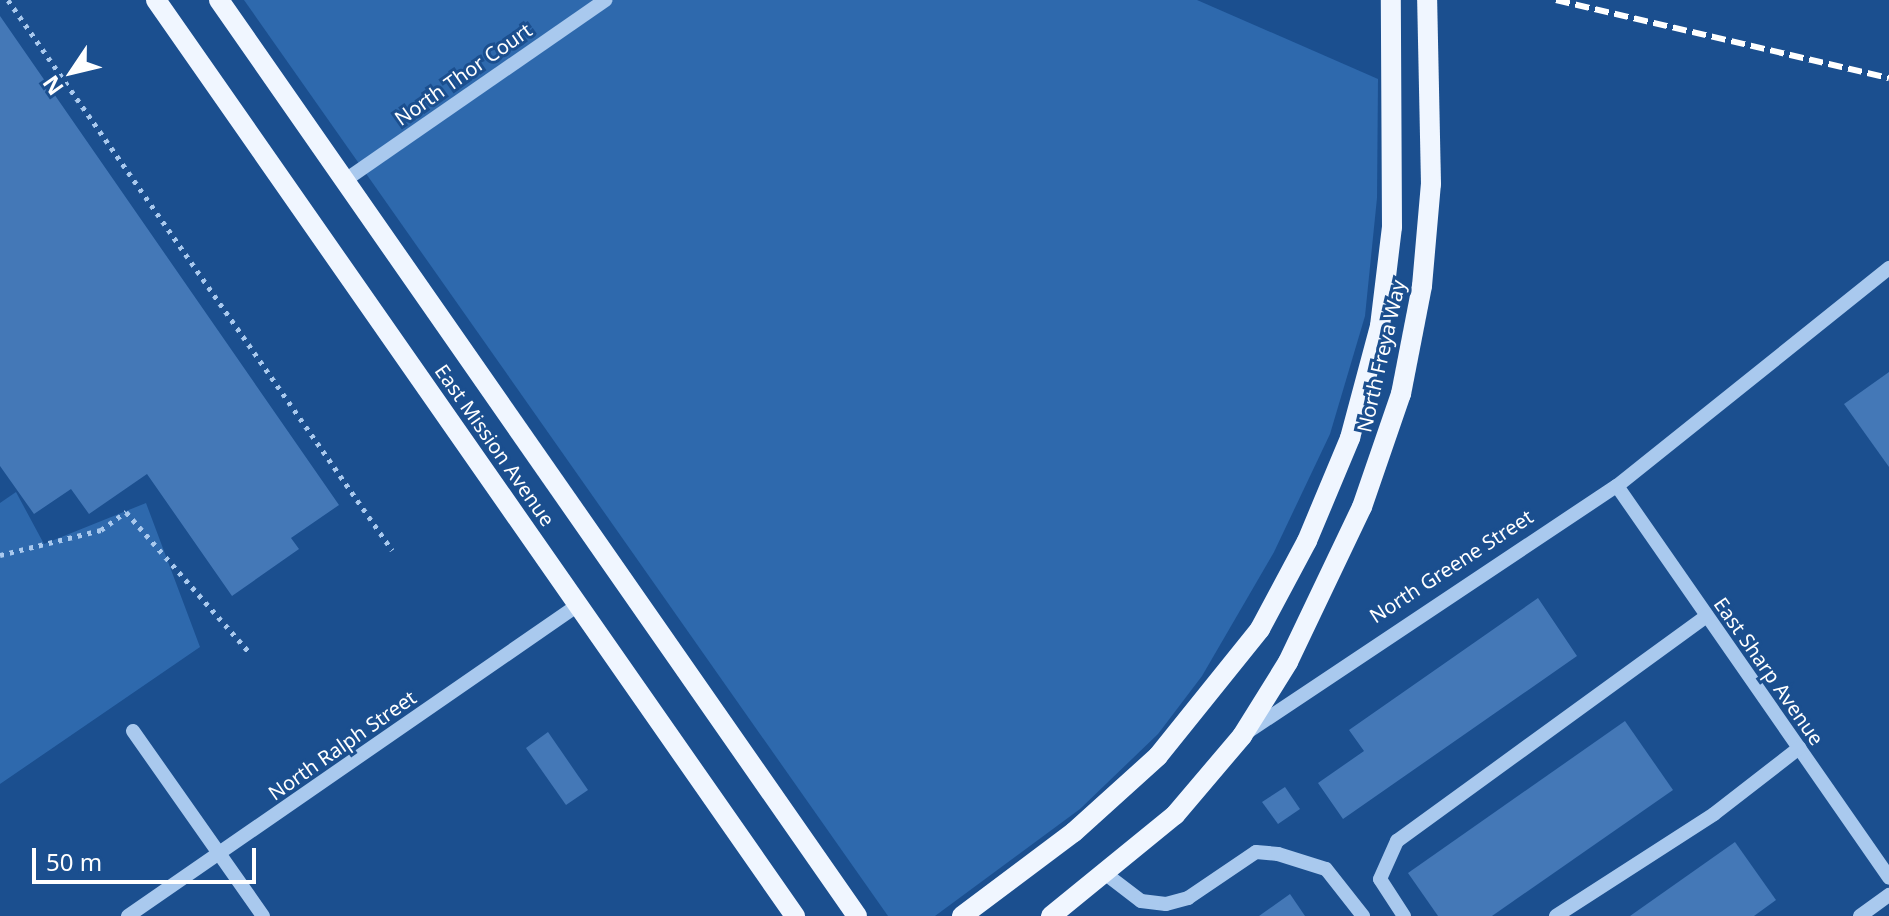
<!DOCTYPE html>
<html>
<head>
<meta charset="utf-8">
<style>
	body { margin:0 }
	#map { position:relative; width:1889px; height:916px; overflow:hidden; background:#1b4f8f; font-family:"Noto Sans",sans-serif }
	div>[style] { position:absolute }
	.green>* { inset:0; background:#2e69ad }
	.building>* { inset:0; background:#4478b7 }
	.path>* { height:5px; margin-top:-2.5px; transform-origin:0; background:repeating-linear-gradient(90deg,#a9c9ee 0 4px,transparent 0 10px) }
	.minor>* { height:14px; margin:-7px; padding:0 7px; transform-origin:7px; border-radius:7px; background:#a9c9ee }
	.major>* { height:20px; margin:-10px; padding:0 10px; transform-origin:10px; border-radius:10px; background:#f0f6ff }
	.rail>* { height:6px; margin-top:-3px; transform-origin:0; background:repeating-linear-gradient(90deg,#fff 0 14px,transparent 0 20px) }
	span { translate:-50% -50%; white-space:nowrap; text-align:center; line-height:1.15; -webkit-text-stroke:6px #1b4f8f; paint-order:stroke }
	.street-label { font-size:20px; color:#fff }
	.north { position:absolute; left:32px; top:32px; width:80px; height:80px; -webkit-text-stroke:6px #1b4f8f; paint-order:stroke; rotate:235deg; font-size:22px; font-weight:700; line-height:32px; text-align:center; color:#fff }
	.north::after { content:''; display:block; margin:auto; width:28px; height:36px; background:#fff; clip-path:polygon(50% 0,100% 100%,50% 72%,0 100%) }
	.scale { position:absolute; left:32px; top:848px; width:224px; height:36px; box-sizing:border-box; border:4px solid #fff; border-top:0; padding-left:10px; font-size:24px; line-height:28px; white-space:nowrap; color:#fff; -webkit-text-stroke:6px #1b4f8f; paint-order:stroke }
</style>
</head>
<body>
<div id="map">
	<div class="green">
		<div style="clip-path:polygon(244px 0,1197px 0,1378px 79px,1377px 198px,1365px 316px,1330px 434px,1274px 552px,1202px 676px,1158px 734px,1080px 809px,935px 916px,888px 916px)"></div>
		<div style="clip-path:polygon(16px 492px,44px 544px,146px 503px,200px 647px,0 784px,0 503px)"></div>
	</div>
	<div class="building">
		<div style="clip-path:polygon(0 16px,339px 505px,291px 538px,299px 549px,232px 596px,147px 474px,89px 514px,71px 489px,34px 514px,0 466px)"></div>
		<div style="clip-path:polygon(1889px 372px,1889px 467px,1844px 404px)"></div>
		<div style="clip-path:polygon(1538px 598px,1577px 656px,1343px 819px,1318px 783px,1364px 751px,1349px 730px)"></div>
		<div style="clip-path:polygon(1625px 721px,1673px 790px,1492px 916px,1438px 916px,1408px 873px)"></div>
		<div style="clip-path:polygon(548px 732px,588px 790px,566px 805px,526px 748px)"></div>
		<div style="clip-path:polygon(1285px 787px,1300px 809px,1278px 824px,1262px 802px)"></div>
		<div style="clip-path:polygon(1735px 842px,1776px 900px,1754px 916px,1630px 916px)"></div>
		<div style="clip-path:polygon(1290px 894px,1305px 916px,1259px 916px)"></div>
	</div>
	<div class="path">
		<div style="left:8px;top:0;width:671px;rotate:55.08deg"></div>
		<div style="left:0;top:555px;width:104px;rotate:-13.9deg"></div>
		<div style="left:101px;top:530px;width:31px;rotate:-36deg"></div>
		<div style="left:126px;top:512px;width:185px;rotate:48.7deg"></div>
	</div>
	<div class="minor">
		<div style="left:344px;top:181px;width:318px;rotate:-34.7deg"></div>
		<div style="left:1617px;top:486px;width:477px;rotate:55.2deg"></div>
		<div style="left:133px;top:731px;width:226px;rotate:54.9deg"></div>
		<div style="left:1249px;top:731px;width:442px;rotate:-33.7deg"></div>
		<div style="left:1617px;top:486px;width:349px;rotate:-38.7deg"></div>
		<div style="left:1107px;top:875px;width:43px;rotate:37.4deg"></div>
		<div style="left:1141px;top:901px;width:25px;rotate:7deg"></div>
		<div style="left:1166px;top:904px;width:23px;rotate:-15deg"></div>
		<div style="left:1188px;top:898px;width:82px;rotate:-34.1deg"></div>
		<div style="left:1256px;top:852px;width:22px;rotate:5deg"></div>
		<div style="left:1278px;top:854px;width:50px;rotate:17.4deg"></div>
		<div style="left:1326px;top:869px;width:60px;rotate:51.8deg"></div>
		<div style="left:128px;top:916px;width:547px;rotate:-34.65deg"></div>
		<div style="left:1404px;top:916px;width:44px;rotate:-123deg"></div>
		<div style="left:1380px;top:879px;width:42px;rotate:-65.9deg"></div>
		<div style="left:1397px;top:841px;width:383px;rotate:-36deg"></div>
		<div style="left:1556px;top:916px;width:188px;rotate:-32.8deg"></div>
		<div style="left:1714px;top:814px;width:108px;rotate:-37.8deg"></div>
		<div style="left:1860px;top:916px;width:36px;rotate:-36deg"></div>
	</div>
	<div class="major">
		<div style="left:156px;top:0;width:1117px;rotate:55.1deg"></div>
		<div style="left:219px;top:0;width:1116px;rotate:55.14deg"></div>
		<div style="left:962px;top:916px;width:140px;rotate:-36.9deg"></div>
		<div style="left:1074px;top:832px;width:113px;rotate:-42.1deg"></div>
		<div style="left:1158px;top:756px;width:163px;rotate:-51.2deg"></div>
		<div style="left:1260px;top:629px;width:100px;rotate:-61.9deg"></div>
		<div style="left:1307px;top:541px;width:112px;rotate:-67.3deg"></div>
		<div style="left:1350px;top:438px;width:116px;rotate:-75deg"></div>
		<div style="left:1380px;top:326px;width:100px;rotate:-83.1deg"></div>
		<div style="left:1392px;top:227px;width:227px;rotate:-90.3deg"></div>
		<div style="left:1051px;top:916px;width:160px;rotate:-39.2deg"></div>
		<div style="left:1175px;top:815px;width:104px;rotate:-49.7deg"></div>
		<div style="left:1242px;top:736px;width:87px;rotate:-58.1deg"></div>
		<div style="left:1288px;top:662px;width:172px;rotate:-64.5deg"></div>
		<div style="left:1362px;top:507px;width:120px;rotate:-71deg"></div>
		<div style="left:1401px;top:394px;width:110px;rotate:-79deg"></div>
		<div style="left:1422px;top:286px;width:102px;rotate:-85deg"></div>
		<div style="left:1431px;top:184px;width:184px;rotate:-91.2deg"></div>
	</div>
	<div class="rail">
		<div style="left:1556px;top:0;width:342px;rotate:13.2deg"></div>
	</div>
	<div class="street-label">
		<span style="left:463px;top:74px;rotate:-35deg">North Thor Court</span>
		<span style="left:1381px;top:356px;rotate:-77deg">North Freya Way</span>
		<span style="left:495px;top:445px;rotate:55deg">East Mission Avenue</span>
		<span style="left:1451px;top:566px;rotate:-33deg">North Greene Street</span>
		<span style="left:1769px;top:671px;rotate:55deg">East Sharp Avenue</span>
		<span style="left:342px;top:745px;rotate:-35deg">North Ralph Street</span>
	</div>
	<div class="north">N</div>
	<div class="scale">50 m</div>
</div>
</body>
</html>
